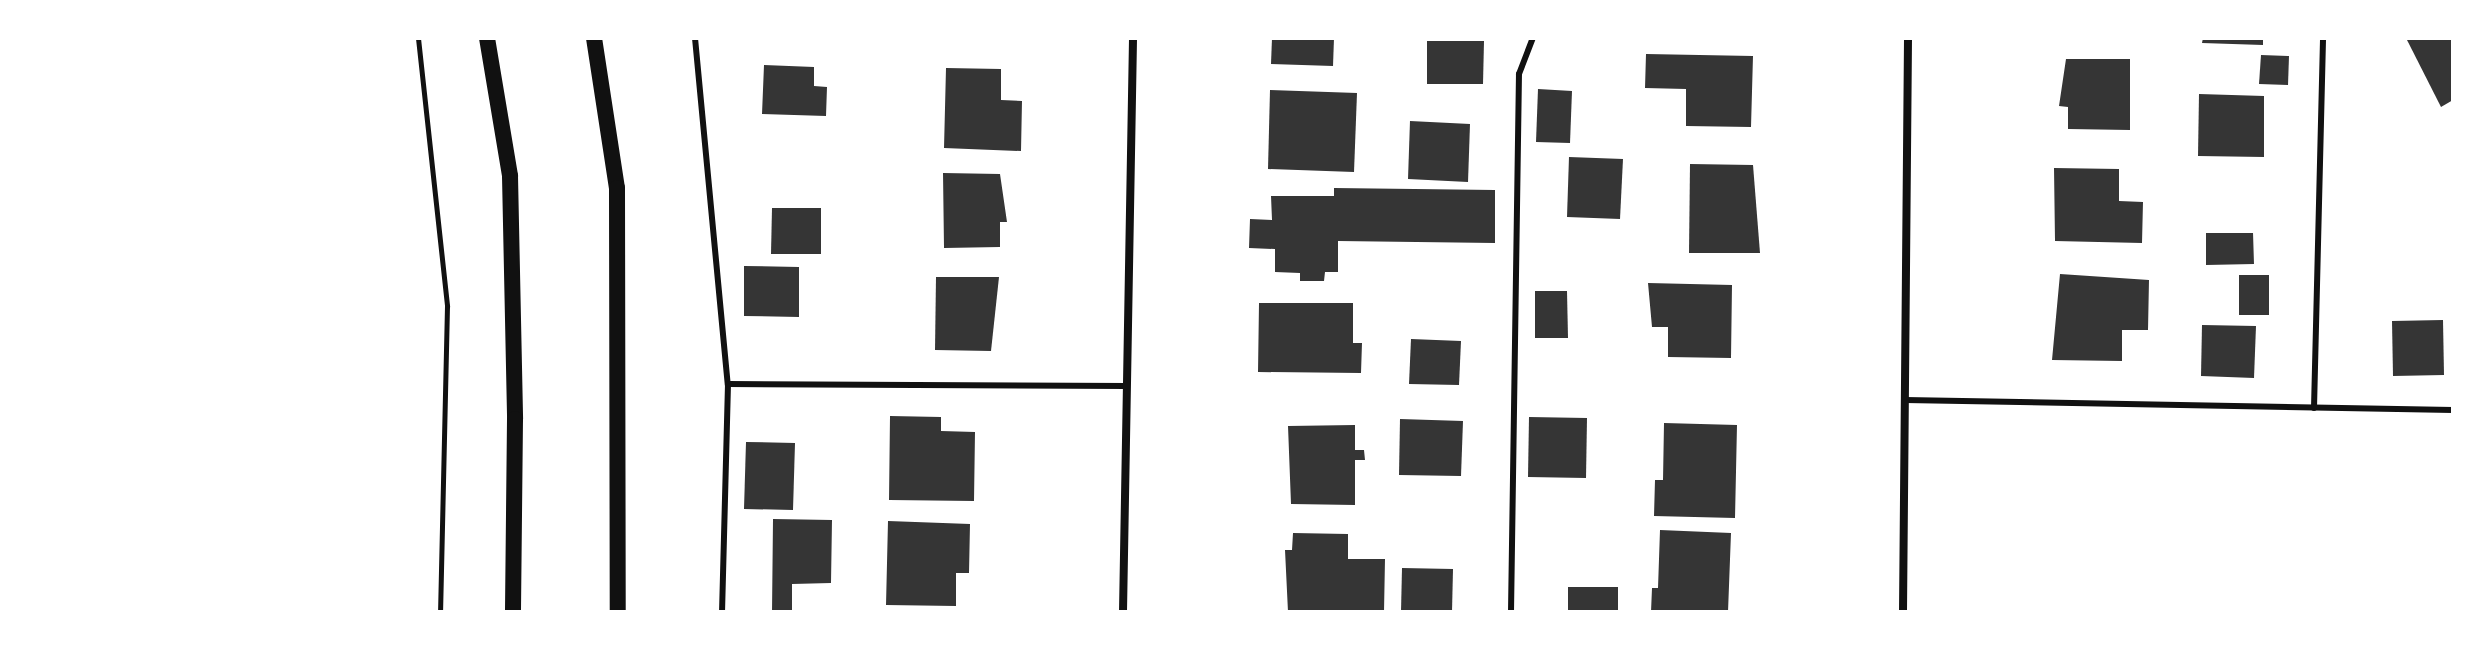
<!DOCTYPE html>
<html>
<head>
<meta charset="utf-8">
<style>
	body { margin:0 }
	#map { position:relative; width:2491px; height:650px; overflow:hidden; background:#fff; font-family:Montserrat,sans-serif }
	div>[style] { position:absolute }
	.building>* { inset:0; background:#353535 }
	.path>* { height:5px; margin:-2.5px; padding:0 2.5px; transform-origin:2.5px; border-radius:2.5px; background:#111 }
	.service>* { height:6px; margin:-3px; padding:0 3px; transform-origin:3px; border-radius:3px; background:#111 }
	.minor>* { height:8px; margin:-4px; padding:0 4px; transform-origin:4px; border-radius:4px; background:#111 }
	.secondary>* { height:16px; margin:-8px; padding:0 8px; transform-origin:8px; border-radius:8px; background:#111 }
	span { translate:-50% -50%; white-space:nowrap; text-align:center; line-height:1.15; -webkit-text-stroke:7px #fff; paint-order:stroke }
	.frame { position:absolute; inset:0; border:40px solid #fff; pointer-events:none }
</style>
</head>
<body>
<div id="map">
	<div class="building">
		<div style="clip-path:polygon(1272px 38px,1334px 38px,1333px 66px,1271px 64px)"></div>
		<div style="clip-path:polygon(2203px 38px,2263px 38px,2263px 45px,2202px 43px)"></div>
		<div style="clip-path:polygon(2406px 38px,2453px 38px,2453px 100px,2441px 107px)"></div>
		<div style="clip-path:polygon(1427px 41px,1484px 41px,1483px 84px,1427px 84px)"></div>
		<div style="clip-path:polygon(1646px 54px,1753px 56px,1751px 127px,1686px 126px,1686px 89px,1645px 88px)"></div>
		<div style="clip-path:polygon(2261px 55px,2289px 56px,2288px 85px,2259px 84px)"></div>
		<div style="clip-path:polygon(2066px 59px,2130px 59px,2130px 130px,2068px 129px,2068px 107px,2059px 106px)"></div>
		<div style="clip-path:polygon(764px 65px,814px 67px,814px 86px,827px 87px,826px 116px,762px 114px)"></div>
		<div style="clip-path:polygon(946px 68px,1001px 69px,1001px 100px,1022px 101px,1021px 151px,944px 148px)"></div>
		<div style="clip-path:polygon(1538px 89px,1572px 91px,1570px 143px,1536px 142px)"></div>
		<div style="clip-path:polygon(1270px 90px,1357px 93px,1354px 172px,1268px 169px)"></div>
		<div style="clip-path:polygon(2199px 94px,2264px 96px,2264px 157px,2198px 156px)"></div>
		<div style="clip-path:polygon(1410px 121px,1470px 124px,1468px 182px,1408px 179px)"></div>
		<div style="clip-path:polygon(1569px 157px,1623px 159px,1620px 219px,1567px 217px)"></div>
		<div style="clip-path:polygon(1690px 164px,1753px 165px,1760px 253px,1689px 253px)"></div>
		<div style="clip-path:polygon(2054px 168px,2119px 169px,2119px 201px,2143px 202px,2142px 243px,2055px 241px)"></div>
		<div style="clip-path:polygon(943px 173px,1000px 174px,1007px 222px,1000px 222px,1000px 247px,944px 248px)"></div>
		<div style="clip-path:polygon(1334px 188px,1495px 190px,1495px 243px,1338px 241px,1338px 272px,1325px 272px,1324px 281px,1300px 281px,1300px 273px,1275px 272px,1275px 249px,1249px 248px,1250px 219px,1272px 220px,1271px 196px,1334px 196px)"></div>
		<div style="clip-path:polygon(772px 208px,821px 208px,821px 254px,771px 254px)"></div>
		<div style="clip-path:polygon(2206px 233px,2253px 233px,2254px 264px,2206px 265px)"></div>
		<div style="clip-path:polygon(744px 266px,799px 267px,799px 317px,744px 316px)"></div>
		<div style="clip-path:polygon(2060px 274px,2149px 280px,2148px 330px,2122px 330px,2122px 361px,2052px 360px)"></div>
		<div style="clip-path:polygon(2239px 275px,2269px 275px,2269px 315px,2239px 315px)"></div>
		<div style="clip-path:polygon(936px 277px,999px 277px,991px 351px,935px 350px)"></div>
		<div style="clip-path:polygon(1648px 283px,1732px 285px,1731px 358px,1668px 357px,1668px 327px,1652px 327px)"></div>
		<div style="clip-path:polygon(1535px 291px,1567px 291px,1568px 338px,1535px 338px)"></div>
		<div style="clip-path:polygon(1259px 303px,1353px 303px,1353px 343px,1362px 343px,1361px 373px,1258px 372px)"></div>
		<div style="clip-path:polygon(2443px 320px,2444px 375px,2393px 376px,2392px 321px)"></div>
		<div style="clip-path:polygon(2202px 325px,2256px 326px,2254px 378px,2201px 376px)"></div>
		<div style="clip-path:polygon(1411px 339px,1461px 341px,1459px 385px,1409px 384px)"></div>
		<div style="clip-path:polygon(890px 416px,941px 417px,941px 431px,975px 432px,974px 501px,889px 500px)"></div>
		<div style="clip-path:polygon(1529px 417px,1587px 418px,1586px 478px,1528px 477px)"></div>
		<div style="clip-path:polygon(1400px 419px,1463px 421px,1461px 476px,1399px 475px)"></div>
		<div style="clip-path:polygon(1664px 423px,1737px 425px,1735px 518px,1654px 516px,1655px 480px,1663px 480px)"></div>
		<div style="clip-path:polygon(1355px 425px,1355px 450px,1364px 450px,1365px 460px,1355px 460px,1355px 505px,1291px 504px,1288px 426px)"></div>
		<div style="clip-path:polygon(746px 442px,795px 443px,793px 510px,744px 509px)"></div>
		<div style="clip-path:polygon(773px 519px,832px 520px,831px 583px,792px 584px,792px 612px,772px 612px)"></div>
		<div style="clip-path:polygon(888px 521px,970px 524px,969px 573px,956px 573px,956px 606px,886px 605px)"></div>
		<div style="clip-path:polygon(1660px 530px,1731px 533px,1728px 612px,1651px 612px,1652px 588px,1658px 588px)"></div>
		<div style="clip-path:polygon(1293px 533px,1348px 534px,1348px 559px,1385px 559px,1384px 612px,1288px 612px,1285px 550px,1292px 550px)"></div>
		<div style="clip-path:polygon(1402px 568px,1453px 569px,1452px 612px,1401px 612px)"></div>
		<div style="clip-path:polygon(1568px 587px,1618px 587px,1618px 612px,1568px 612px)"></div>
	</div>
	<div class="path">
		<div style="left:418px;top:38px;width:270px;rotate:83.8deg"></div>
		<div style="left:447px;top:306px;width:306px;rotate:91.3deg"></div>
	</div>
	<div class="service">
		<div style="left:695px;top:38px;width:348px;rotate:84.6deg"></div>
		<div style="left:728px;top:384px;width:228px;rotate:91.5deg"></div>
		<div style="left:728px;top:384px;width:399px;rotate:0.3deg"></div>
		<div style="left:1905px;top:400px;width:548px;rotate:1.05deg"></div>
		<div style="left:2314px;top:408px;width:370px;rotate:-88.6deg"></div>
		<div style="left:1511px;top:612px;width:538px;rotate:-89.15deg"></div>
		<div style="left:1519px;top:74px;width:39px;rotate:-69deg"></div>
	</div>
	<div class="minor">
		<div style="left:1123px;top:612px;width:574px;rotate:-89deg"></div>
		<div style="left:1903px;top:612px;width:574px;rotate:-89.5deg"></div>
	</div>
	<div class="secondary">
		<div style="left:487px;top:38px;width:140px;rotate:80.5deg"></div>
		<div style="left:510px;top:176px;width:243px;rotate:88.8deg"></div>
		<div style="left:515px;top:419px;width:193px;rotate:90.6deg"></div>
		<div style="left:594px;top:38px;width:152px;rotate:81.3deg"></div>
		<div style="left:617px;top:188px;width:424px;rotate:89.9deg"></div>
	</div>
	<div class="frame"></div>
</div>
</body>
</html>
